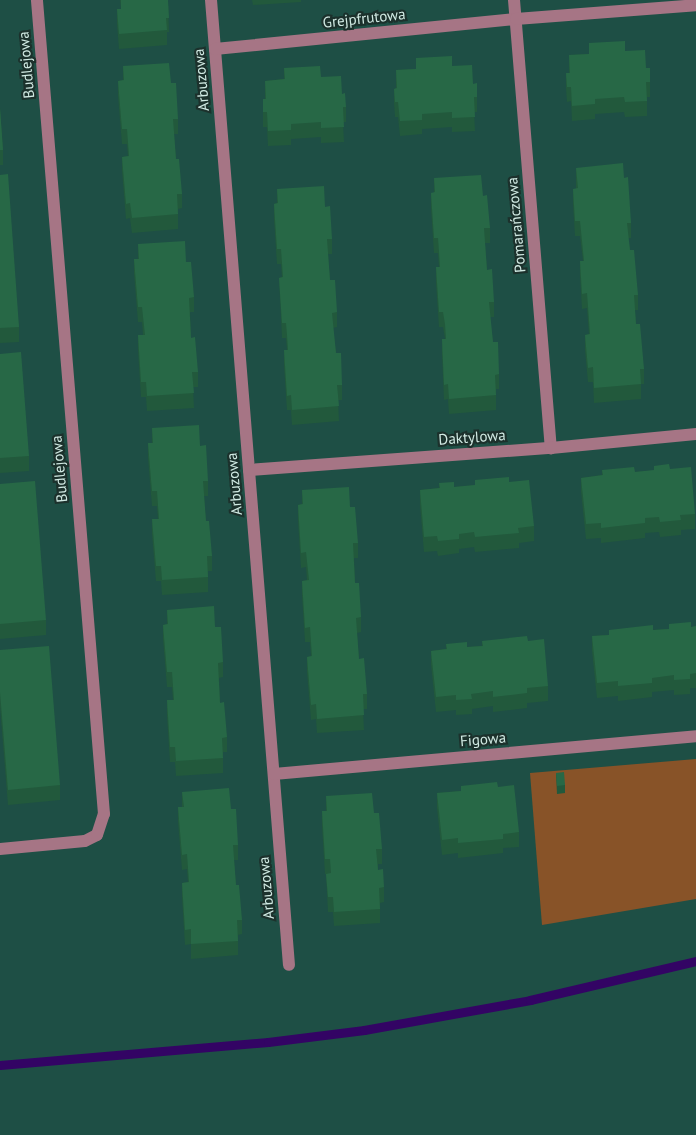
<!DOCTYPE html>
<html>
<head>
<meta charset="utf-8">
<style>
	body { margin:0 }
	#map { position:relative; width:696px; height:1135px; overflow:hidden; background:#1e4f45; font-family:"PT Sans",sans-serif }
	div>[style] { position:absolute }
	.green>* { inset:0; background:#885328 }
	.stream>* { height:9px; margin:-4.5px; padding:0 4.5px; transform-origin:4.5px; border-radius:4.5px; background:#330464 }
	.minor>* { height:12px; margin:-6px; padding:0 6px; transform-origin:6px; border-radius:6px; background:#a67585 }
	.wall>* { inset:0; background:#22593c }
	.building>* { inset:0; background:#276846 }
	span { translate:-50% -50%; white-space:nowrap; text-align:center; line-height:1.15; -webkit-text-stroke:4.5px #1c312c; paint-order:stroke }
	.street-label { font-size:15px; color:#d1eae3 }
</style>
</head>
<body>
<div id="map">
	<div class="green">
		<div style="clip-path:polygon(696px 759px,696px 899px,542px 925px,530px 773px)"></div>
	</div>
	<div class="stream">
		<div style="left:0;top:1065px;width:269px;rotate:-4.9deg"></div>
		<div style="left:268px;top:1042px;width:97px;rotate:-7.1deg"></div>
		<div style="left:364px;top:1030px;width:169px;rotate:-10.2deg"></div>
		<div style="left:530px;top:1000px;width:171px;rotate:-13.2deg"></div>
	</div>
	<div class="minor">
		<div style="left:211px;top:0;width:968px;rotate:85.38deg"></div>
		<div style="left:514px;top:0;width:450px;rotate:85.3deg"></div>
		<div style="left:215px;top:49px;width:302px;rotate:-5.7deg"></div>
		<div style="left:516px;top:19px;width:181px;rotate:-4.4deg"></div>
		<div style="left:249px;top:470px;width:303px;rotate:-4.2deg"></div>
		<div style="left:551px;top:448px;width:146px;rotate:-5.5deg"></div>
		<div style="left:274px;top:774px;width:424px;rotate:-5.1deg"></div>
		<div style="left:0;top:849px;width:85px;rotate:-5.4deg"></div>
		<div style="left:85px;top:841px;width:13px;rotate:-27deg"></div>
		<div style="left:97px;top:835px;width:22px;rotate:-72deg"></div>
		<div style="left:104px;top:814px;width:817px;rotate:-94.71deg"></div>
	</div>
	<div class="wall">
		<div style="clip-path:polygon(120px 0,168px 0,169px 32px,167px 32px,167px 45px,119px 49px,117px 24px,117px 9px,121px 9px)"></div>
		<div style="clip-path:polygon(252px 0,301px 0,301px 2px,253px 5px)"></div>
		<div style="clip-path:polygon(589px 43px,625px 51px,646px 68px,650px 82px,650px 97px,647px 97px,647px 116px,625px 117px,624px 112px,610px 113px,595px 114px,595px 119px,572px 121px,571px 101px,567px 102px,566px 88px,566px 73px,569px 73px,569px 55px,589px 54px)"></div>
		<div style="clip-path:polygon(416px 58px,452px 66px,473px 84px,477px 97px,477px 112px,474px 112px,475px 131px,452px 132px,452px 127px,422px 129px,422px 134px,400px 136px,398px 117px,395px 117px,394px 103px,394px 89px,396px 88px,396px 70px,416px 69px)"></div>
		<div style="clip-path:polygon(123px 66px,171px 83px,178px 119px,178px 134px,174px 134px,176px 159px,182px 194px,182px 208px,178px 209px,178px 229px,132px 233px,130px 218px,126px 219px,122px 171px,122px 157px,128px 156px,127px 144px,122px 144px,118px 96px,118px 81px,123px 80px)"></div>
		<div style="clip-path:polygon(284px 68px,321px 77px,342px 94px,346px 107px,346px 122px,343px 122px,344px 142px,321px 143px,321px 137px,291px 139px,291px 145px,268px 146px,267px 127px,263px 127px,263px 99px,265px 99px,265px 81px,284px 79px)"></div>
		<div style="clip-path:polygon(0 108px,3px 150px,3px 165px,0 165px)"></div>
		<div style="clip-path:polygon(576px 168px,624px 178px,631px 223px,631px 238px,628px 238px,638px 295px,638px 310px,635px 310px,636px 324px,644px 369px,644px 384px,641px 384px,641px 399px,594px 403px,593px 382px,588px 382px,585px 350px,585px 335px,589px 334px,587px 308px,582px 309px,580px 276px,580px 261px,583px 261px,580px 236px,575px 236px,573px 204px,573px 189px,576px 189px)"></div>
		<div style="clip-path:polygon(0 175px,19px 327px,19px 342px,0 343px)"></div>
		<div style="clip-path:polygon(434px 178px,483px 196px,490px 228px,490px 243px,485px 243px,487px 270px,494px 302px,494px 317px,490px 317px,493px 342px,499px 374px,499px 389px,496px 389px,496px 410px,449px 414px,448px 399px,444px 400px,442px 354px,442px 339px,445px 339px,443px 327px,439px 327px,436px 282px,436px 267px,439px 267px,438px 253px,434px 253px,431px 208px,431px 193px,434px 193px)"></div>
		<div style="clip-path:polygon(277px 189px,325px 207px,332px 239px,332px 254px,328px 254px,330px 280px,337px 312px,337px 327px,333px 328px,336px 353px,342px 385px,342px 400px,338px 400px,339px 421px,292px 425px,291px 410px,287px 410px,284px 365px,284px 350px,287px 350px,286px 338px,282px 338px,279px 278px,282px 277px,281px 264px,277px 264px,274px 219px,274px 204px,277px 203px)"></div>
		<div style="clip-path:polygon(138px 244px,186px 262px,194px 297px,194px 312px,190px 312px,191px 338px,198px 372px,198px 387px,193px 387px,194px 408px,147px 411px,146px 397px,141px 397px,138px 350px,138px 335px,143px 335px,142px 322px,138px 322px,134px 274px,134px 259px,138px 259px)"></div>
		<div style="clip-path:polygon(0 354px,29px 456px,29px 471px,0 473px)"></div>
		<div style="clip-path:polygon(152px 428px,200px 446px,208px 481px,208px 496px,204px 496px,206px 521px,212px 556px,212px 571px,208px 571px,208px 592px,162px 595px,161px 581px,156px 581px,152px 534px,152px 519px,158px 519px,157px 506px,152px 506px,148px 458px,148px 443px,152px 443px)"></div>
		<div style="clip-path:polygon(670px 469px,695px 514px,695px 529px,681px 530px,681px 535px,660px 537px,659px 532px,645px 533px,645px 538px,601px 543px,601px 538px,586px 539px,581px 492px,581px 478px,602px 475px,602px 470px,635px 472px)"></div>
		<div style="clip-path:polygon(509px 482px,534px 526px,534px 541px,519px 543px,519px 548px,475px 552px,474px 547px,459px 549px,459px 553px,438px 556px,437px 551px,424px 552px,420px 505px,420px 490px,439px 488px,439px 483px,454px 487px)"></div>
		<div style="clip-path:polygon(0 484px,46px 620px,46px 635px,0 639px)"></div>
		<div style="clip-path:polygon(302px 490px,350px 507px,358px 543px,358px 558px,354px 558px,355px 583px,361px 617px,361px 632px,357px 633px,359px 659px,367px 694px,367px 709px,363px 709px,364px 730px,317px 733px,316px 719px,311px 720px,307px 672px,307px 657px,311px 656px,310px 642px,305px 642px,302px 595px,302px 581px,307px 580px,306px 567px,301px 568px,298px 520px,298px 505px,302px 504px)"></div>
		<div style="clip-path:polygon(167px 610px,215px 627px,223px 662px,223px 677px,219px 678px,220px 703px,227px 737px,227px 752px,223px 752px,223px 773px,176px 776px,175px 762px,170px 762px,167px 715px,167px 700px,173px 700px,172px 687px,167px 687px,163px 639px,163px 625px,167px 624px)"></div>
		<div style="clip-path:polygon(669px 624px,691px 627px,696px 626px,696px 688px,690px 688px,690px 694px,674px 695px,674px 690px,652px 692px,652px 697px,618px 701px,618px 696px,597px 698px,592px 651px,592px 636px,609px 635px,609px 630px,653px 630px,669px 629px)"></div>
		<div style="clip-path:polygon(482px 641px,528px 641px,548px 686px,548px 701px,527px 703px,527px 708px,511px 710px,493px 712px,493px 706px,472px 709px,472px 714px,456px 715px,456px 710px,436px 712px,431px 665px,431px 651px,446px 649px,446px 644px,467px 647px,482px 646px)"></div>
		<div style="clip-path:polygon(0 650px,60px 785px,60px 800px,8px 805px,0 707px)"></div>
		<div style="clip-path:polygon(556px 773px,565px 785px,565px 793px,557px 794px)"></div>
		<div style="clip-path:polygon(461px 786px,498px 787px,519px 832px,519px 847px,503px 848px,503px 853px,458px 858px,458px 853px,442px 855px,437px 808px,437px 793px,461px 791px)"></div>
		<div style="clip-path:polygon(182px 792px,231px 809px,238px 845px,238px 860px,234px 860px,236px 885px,242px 920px,242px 934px,238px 935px,238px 955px,191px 959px,191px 944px,185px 945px,182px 897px,182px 883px,188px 882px,187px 869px,182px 870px,178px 822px,178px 807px,182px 807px)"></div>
		<div style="clip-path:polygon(326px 796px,374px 813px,382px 849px,382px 864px,378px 864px,378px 870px,384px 887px,384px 902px,380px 903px,380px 923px,334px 926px,333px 912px,328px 912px,326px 874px,325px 874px,322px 826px,322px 811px,326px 811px)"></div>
	</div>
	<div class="building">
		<div style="clip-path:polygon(121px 0,168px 0,169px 18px,166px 18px,167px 30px,119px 34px,117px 9px,121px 9px)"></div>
		<div style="clip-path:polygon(625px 41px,625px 51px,645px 50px,646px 68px,650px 68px,650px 82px,646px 82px,647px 101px,625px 102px,624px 97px,610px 98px,595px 99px,595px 104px,572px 106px,571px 87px,567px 87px,566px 73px,570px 73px,569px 55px,589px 54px,589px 43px)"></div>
		<div style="clip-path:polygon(452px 56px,452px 66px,472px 65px,473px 84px,477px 83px,477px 97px,474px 97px,475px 117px,452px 118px,452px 112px,422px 114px,422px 120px,400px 121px,398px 102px,395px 102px,394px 89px,397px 88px,396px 70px,416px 69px,416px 58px)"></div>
		<div style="clip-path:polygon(169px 63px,171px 83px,176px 83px,178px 119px,173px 119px,176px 159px,179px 159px,182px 194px,177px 194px,178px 214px,132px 218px,130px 203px,126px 204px,122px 157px,129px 156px,127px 129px,122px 129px,118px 81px,124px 80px,123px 66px)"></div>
		<div style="clip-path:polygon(320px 66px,321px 77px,341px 76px,342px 94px,345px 93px,346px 107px,343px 107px,344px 127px,321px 128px,321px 122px,291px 124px,291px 130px,268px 131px,267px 112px,263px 112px,263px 99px,266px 99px,265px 81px,285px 79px,284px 68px)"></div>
		<div style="clip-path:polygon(0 108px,3px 150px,0 150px)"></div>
		<div style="clip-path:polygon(623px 163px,624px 178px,628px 177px,631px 223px,627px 223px,630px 250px,634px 250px,638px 295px,634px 295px,636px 324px,640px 324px,644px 369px,640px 369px,641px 384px,594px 388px,593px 367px,588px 368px,585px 335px,590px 334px,587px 293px,582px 294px,580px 261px,584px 261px,580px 221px,575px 221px,573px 189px,578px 188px,576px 168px)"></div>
		<div style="clip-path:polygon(8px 174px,19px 327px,0 328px,0 175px)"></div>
		<div style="clip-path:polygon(481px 175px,483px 196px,487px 195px,490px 228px,484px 228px,487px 270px,492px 269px,494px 302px,489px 302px,493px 342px,498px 342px,499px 374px,495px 375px,496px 395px,449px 399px,448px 384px,444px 385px,442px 339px,446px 339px,445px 324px,443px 312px,439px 312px,436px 267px,440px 267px,439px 252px,438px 238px,434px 238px,431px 193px,435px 192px,434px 178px)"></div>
		<div style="clip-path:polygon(324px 186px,325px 207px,330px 206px,332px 239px,327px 239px,330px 280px,335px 280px,337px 312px,332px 313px,336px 353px,341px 353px,342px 385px,337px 385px,339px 406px,292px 410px,291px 395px,287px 396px,284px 350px,288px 350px,287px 335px,286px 323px,282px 323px,279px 278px,283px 277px,281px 249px,277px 249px,274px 204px,278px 203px,277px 189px)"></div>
		<div style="clip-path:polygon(185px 241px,186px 262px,191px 262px,194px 297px,189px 298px,191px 338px,195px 337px,198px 372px,192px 372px,194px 393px,147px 396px,146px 382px,141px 382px,138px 335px,145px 335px,142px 307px,138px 307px,134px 259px,139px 259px,138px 244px)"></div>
		<div style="clip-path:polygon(21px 352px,29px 456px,0 458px,0 354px)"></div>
		<div style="clip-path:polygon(199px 425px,200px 446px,206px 445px,208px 481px,203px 481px,206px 521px,209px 521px,212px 556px,207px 556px,208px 577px,162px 580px,161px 566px,156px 566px,152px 519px,159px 519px,157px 491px,152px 491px,148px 443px,153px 443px,152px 428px)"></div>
		<div style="clip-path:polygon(669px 464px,670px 469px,691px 467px,695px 514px,680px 515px,681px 520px,660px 522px,659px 517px,645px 518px,645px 523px,601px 528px,601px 523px,586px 524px,581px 478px,603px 475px,602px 470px,634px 467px,635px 472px,654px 470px,654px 466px)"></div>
		<div style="clip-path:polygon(509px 477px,509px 482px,529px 480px,534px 526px,518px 528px,519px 533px,475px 537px,474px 532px,459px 534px,459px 539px,438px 541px,437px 536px,424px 537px,420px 490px,440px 488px,439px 483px,454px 482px,454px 487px,475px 485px,475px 480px)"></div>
		<div style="clip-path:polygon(35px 481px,46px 620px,0 624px,0 484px)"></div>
		<div style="clip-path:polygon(349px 487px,350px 507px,355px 507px,358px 543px,353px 543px,355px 583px,359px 583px,361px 617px,356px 618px,359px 659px,364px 658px,367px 694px,363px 694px,364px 715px,317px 719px,316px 704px,311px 705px,307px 657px,312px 656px,311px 642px,310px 627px,305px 628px,302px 581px,309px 580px,306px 552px,301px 553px,298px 505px,303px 504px,302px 490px)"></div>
		<div style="clip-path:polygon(214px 606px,215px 627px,221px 627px,223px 662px,218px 663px,220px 703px,224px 702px,227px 737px,222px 738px,223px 758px,176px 761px,175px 747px,170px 747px,167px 700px,174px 700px,172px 672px,167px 672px,163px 625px,168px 624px,167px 610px)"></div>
		<div style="clip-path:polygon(691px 622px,691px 627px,696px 626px,696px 673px,690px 674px,690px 679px,674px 680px,674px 675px,652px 678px,652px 683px,618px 686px,618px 681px,597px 683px,592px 636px,609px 635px,609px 630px,653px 625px,653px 630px,669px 629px,669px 624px)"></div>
		<div style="clip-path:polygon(527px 636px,528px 641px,544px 639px,548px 686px,527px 688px,527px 693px,511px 695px,493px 697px,493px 691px,471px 694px,472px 699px,456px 700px,456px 695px,436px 697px,431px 651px,447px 649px,446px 644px,467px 642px,467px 647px,483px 646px,482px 641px)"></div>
		<div style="clip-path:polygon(49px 646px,60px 785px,8px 790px,0 692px,0 650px)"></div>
		<div style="clip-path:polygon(564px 772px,565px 785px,557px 786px,556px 773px)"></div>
		<div style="clip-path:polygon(497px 782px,498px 787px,514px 785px,519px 832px,503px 834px,503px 839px,458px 843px,458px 838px,442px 840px,437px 793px,461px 791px,461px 786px)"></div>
		<div style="clip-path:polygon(229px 788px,231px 809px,236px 809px,238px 845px,233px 845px,236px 885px,239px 885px,242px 920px,237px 920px,238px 941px,191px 944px,191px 929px,185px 930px,182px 883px,189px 882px,187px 854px,182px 855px,178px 807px,184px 807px,182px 792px)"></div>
		<div style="clip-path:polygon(372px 793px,374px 813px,379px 813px,382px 849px,376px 849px,378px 870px,383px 869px,384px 887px,379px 888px,380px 909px,334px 912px,333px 897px,328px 897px,326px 874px,331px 873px,330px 859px,325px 859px,322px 811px,327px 811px,326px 796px)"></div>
	</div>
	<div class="street-label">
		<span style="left:364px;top:18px;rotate:-6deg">Grejpfrutowa</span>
		<span style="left:26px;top:65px;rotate:-95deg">Budlejowa</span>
		<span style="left:201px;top:80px;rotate:-95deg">Arbuzowa</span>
		<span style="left:516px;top:225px;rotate:-95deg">Pomarańczowa</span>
		<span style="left:472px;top:437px;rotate:-4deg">Daktylowa</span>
		<span style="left:59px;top:469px;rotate:-95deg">Budlejowa</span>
		<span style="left:234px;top:484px;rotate:-95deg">Arbuzowa</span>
		<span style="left:483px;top:739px;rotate:-5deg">Figowa</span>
		<span style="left:266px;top:888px;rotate:-95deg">Arbuzowa</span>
	</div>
</div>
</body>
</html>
